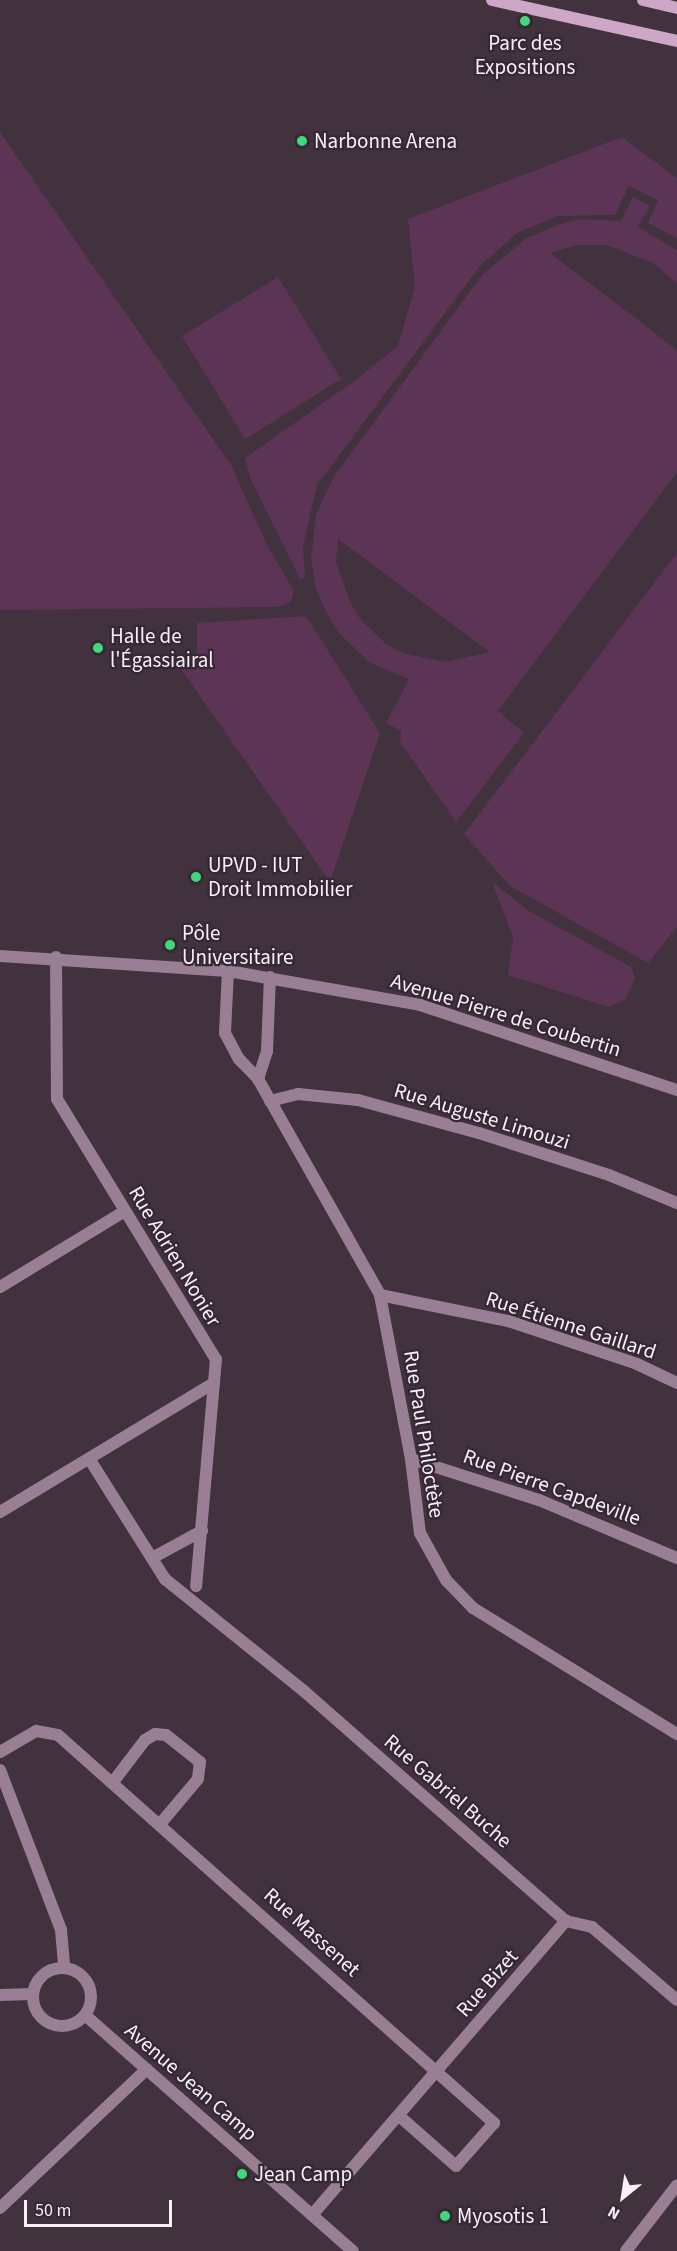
<!DOCTYPE html>
<html>
<head>
<meta charset="utf-8">
<style>
	body { margin:0 }
	#map { position:relative; width:677px; height:2251px; overflow:hidden; background:#41323e; font-family:"Source Sans 3",sans-serif }
	div>[style] { position:absolute }
	.green>* { inset:0; background:#5c3456 }
	.minor>* { height:12px; margin:-6px; padding:0 6px; transform-origin:6px; border-radius:6px; background:#987f93 }
	.minor>.ring { margin:-6px; padding:0; box-sizing:content-box; background:none; border:12px solid #987f93; border-radius:50% }
	.secondary>* { height:12px; margin:-6px; padding:0 6px; transform-origin:6px; border-radius:6px; background:#cea6c7 }
	.dots>* { width:16px; height:16px; translate:-50% -50%; box-sizing:border-box; border:3px solid #362834; border-radius:50% }
	span { translate:-50% -50%; white-space:nowrap; text-align:center; line-height:1.15; -webkit-text-stroke:4.5px #362834; paint-order:stroke }
	.poi-label { font-size:21px; color:#f9f0f7 }
	.left { translate:0 -50%; text-align:left }
	.street-label { font-size:21px; color:#f9f0f7 }
	.north { position:absolute; left:593px; top:2167px; width:60px; height:60px; -webkit-text-stroke:4px #362834; paint-order:stroke; rotate:210deg; font-size:16px; font-weight:700; line-height:24px; text-align:center; color:#f9f0f7 }
	.north::after { content:''; display:block; margin:auto; width:21px; height:27px; background:#f9f0f7; clip-path:polygon(50% 0,100% 100%,50% 72%,0 100%) }
	.scale { position:absolute; left:24px; top:2200px; width:148px; height:27px; box-sizing:border-box; border:3px solid #f9f0f7; border-top:0; padding-left:8px; font-size:18px; line-height:21px; white-space:nowrap; color:#f9f0f7; -webkit-text-stroke:4px #362834; paint-order:stroke }
</style>
</head>
<body>
<div id="map">
	<div class="green">
		<div style="clip-path:polygon(0 132px,231px 465px,267px 545px,294px 591px,291px 602px,278px 607px,0 610px)"></div>
		<div style="clip-path:polygon(622px 137px,677px 178px,677px 238px,648px 223px,658px 200px,629px 186px,615px 215px,557px 216px,517px 233px,480px 266px,317px 485px,303px 546px,305px 578px,300px 579px,251px 480px,245px 458px,357px 379px,398px 346px,415px 287px,408px 219px)"></div>
		<div style="clip-path:polygon(evenodd,633px 197px,650px 206px,638px 227px,677px 250px,677px 283px,653px 263px,607px 245px,578px 245px,550px 253px,677px 350px,677px 472px,498px 711px,524px 733px,456px 822px,400px 742px,401px 731px,386px 723px,409px 679px,370px 663px,339px 633px,328px 615px,316px 589px,311px 559px,316px 515px,333px 478px,482px 275px,527px 238px,560px 224px,581px 219px,621px 221px,633px 197px,338px 539px,490px 652px,446px 662px,403px 653px,386px 644px,360px 619px,351px 604px,336px 563px,338px 539px)"></div>
		<div style="clip-path:polygon(278px 277px,341px 379px,245px 439px,182px 336px)"></div>
		<div style="clip-path:polygon(677px 553px,677px 927px,648px 963px,510px 886px,464px 834px)"></div>
		<div style="clip-path:polygon(306px 616px,380px 733px,330px 882px,181px 669px,197px 669px,197px 623px)"></div>
		<div style="clip-path:polygon(492px 882px,529px 911px,631px 967px,635px 978px,626px 999px,609px 1007px,508px 975px,513px 937px)"></div>
	</div>
	<div class="minor">
		<div style="left:0;top:956px;width:228px;rotate:3.8deg"></div>
		<div style="left:228px;top:971px;width:195px;rotate:10deg"></div>
		<div style="left:420px;top:1005px;width:271px;rotate:18.3deg"></div>
		<div style="left:56px;top:957px;width:142px;rotate:89.6deg"></div>
		<div style="left:57px;top:1099px;width:305px;rotate:58.6deg"></div>
		<div style="left:216px;top:1359px;width:228px;rotate:95deg"></div>
		<div style="left:228px;top:971px;width:62px;rotate:92.8deg"></div>
		<div style="left:225px;top:1033px;width:30px;rotate:62deg"></div>
		<div style="left:239px;top:1059px;width:28px;rotate:46deg"></div>
		<div style="left:258px;top:1079px;width:29px;rotate:-72deg"></div>
		<div style="left:267px;top:1051px;width:74px;rotate:-87.7deg"></div>
		<div style="left:258px;top:1079px;width:248px;rotate:60.5deg"></div>
		<div style="left:380px;top:1295px;width:167px;rotate:79.3deg"></div>
		<div style="left:411px;top:1459px;width:75px;rotate:83.1deg"></div>
		<div style="left:420px;top:1533px;width:54px;rotate:61deg"></div>
		<div style="left:446px;top:1580px;width:39px;rotate:46deg"></div>
		<div style="left:473px;top:1608px;width:240px;rotate:31.7deg"></div>
		<div style="left:270px;top:1101px;width:29px;rotate:-14deg"></div>
		<div style="left:298px;top:1094px;width:60px;rotate:5.7deg"></div>
		<div style="left:358px;top:1100px;width:125px;rotate:15.3deg"></div>
		<div style="left:479px;top:1133px;width:137px;rotate:17.9deg"></div>
		<div style="left:609px;top:1175px;width:74px;rotate:22.4deg"></div>
		<div style="left:0;top:1287px;width:146px;rotate:-31.3deg"></div>
		<div style="left:380px;top:1295px;width:131px;rotate:11.5deg"></div>
		<div style="left:508px;top:1321px;width:136px;rotate:18.4deg"></div>
		<div style="left:637px;top:1364px;width:44px;rotate:25.4deg"></div>
		<div style="left:411px;top:1459px;width:134px;rotate:17.8deg"></div>
		<div style="left:539px;top:1500px;width:150px;rotate:22.8deg"></div>
		<div style="left:90px;top:1460px;width:141px;rotate:57.8deg"></div>
		<div style="left:165px;top:1579px;width:180px;rotate:38.9deg"></div>
		<div style="left:305px;top:1692px;width:347px;rotate:41.3deg"></div>
		<div style="left:566px;top:1921px;width:27px;rotate:13deg"></div>
		<div style="left:592px;top:1927px;width:112px;rotate:40.7deg"></div>
		<div style="left:0;top:1512px;width:250px;rotate:-31.1deg"></div>
		<div style="left:152px;top:1558px;width:57px;rotate:-28.4deg"></div>
		<div style="left:0;top:1752px;width:42px;rotate:-30.3deg"></div>
		<div style="left:36px;top:1731px;width:22px;rotate:10deg"></div>
		<div style="left:58px;top:1735px;width:584px;rotate:41.67deg"></div>
		<div style="left:494px;top:2123px;width:57px;rotate:131.5deg"></div>
		<div style="left:456px;top:2166px;width:76px;rotate:-138.7deg"></div>
		<div style="left:0;top:1770px;width:171px;rotate:69.1deg"></div>
		<div style="left:61px;top:1930px;width:38px;rotate:85deg"></div>
		<div style="left:113px;top:1782px;width:53px;rotate:-52.7deg"></div>
		<div style="left:145px;top:1740px;width:12px;rotate:-31deg"></div>
		<div style="left:155px;top:1734px;width:11px;rotate:5deg"></div>
		<div style="left:166px;top:1735px;width:43px;rotate:38.5deg"></div>
		<div style="left:200px;top:1762px;width:17px;rotate:97deg"></div>
		<div style="left:198px;top:1779px;width:57px;rotate:130.1deg"></div>
		<div class="ring" style="left:33px;top:1968px;width:46px;height:46px"></div>
		<div style="left:0;top:1995px;width:32px;rotate:-2deg"></div>
		<div style="left:85px;top:2015px;width:357px;rotate:41.4deg"></div>
		<div style="left:0;top:2208px;width:202px;rotate:-43.4deg"></div>
		<div style="left:312px;top:2215px;width:389px;rotate:-49.2deg"></div>
		<div style="left:626px;top:2251px;width:83px;rotate:-52.3deg"></div>
	</div>
	<div class="secondary">
		<div style="left:492px;top:0;width:189px;rotate:12.5deg"></div>
		<div style="left:643px;top:0;width:35px;rotate:13deg"></div>
	</div>
	<div class="dots">
		<div style="left:525px;top:21px;background:#41d77c"></div>
		<div style="left:302px;top:141px;background:#41d77c"></div>
		<div style="left:98px;top:648px;background:#41d77c"></div>
		<div style="left:196px;top:877px;background:#41d77c"></div>
		<div style="left:170px;top:945px;background:#41d77c"></div>
		<div style="left:242px;top:2174px;background:#41d77c"></div>
		<div style="left:445px;top:2216px;background:#41d77c"></div>
	</div>
	<div class="poi-label">
		<span style="left:525px;top:55px">Parc des<br>Expositions</span>
		<span class="left" style="left:314px;top:141px">Narbonne Arena</span>
		<span class="left" style="left:110px;top:648px">Halle de<br>l'Égassiairal</span>
		<span class="left" style="left:208px;top:877px">UPVD - IUT<br>Droit Immobilier</span>
		<span class="left" style="left:182px;top:945px">Pôle<br>Universitaire</span>
		<span class="left" style="left:254px;top:2174px">Jean Camp</span>
		<span class="left" style="left:457px;top:2216px">Myosotis 1</span>
	</div>
	<div class="street-label">
		<span style="left:506px;top:1015px;rotate:17deg">Avenue Pierre de Coubertin</span>
		<span style="left:482px;top:1116px;rotate:17deg">Rue Auguste Limouzi</span>
		<span style="left:175px;top:1256px;rotate:59deg">Rue Adrien Nonier</span>
		<span style="left:571px;top:1325px;rotate:18deg">Rue Étienne Gaillard</span>
		<span style="left:424px;top:1434px;rotate:81deg">Rue Paul Philoctète</span>
		<span style="left:552px;top:1487px;rotate:20deg">Rue Pierre Capdeville</span>
		<span style="left:448px;top:1791px;rotate:41deg">Rue Gabriel Buche</span>
		<span style="left:312px;top:1932px;rotate:42deg">Rue Massenet</span>
		<span style="left:487px;top:1983px;rotate:-49deg">Rue Bizet</span>
		<span style="left:191px;top:2082px;rotate:41deg">Avenue Jean Camp</span>
	</div>
	<div class="north">N</div>
	<div class="scale">50 m</div>
</div>
</body>
</html>
